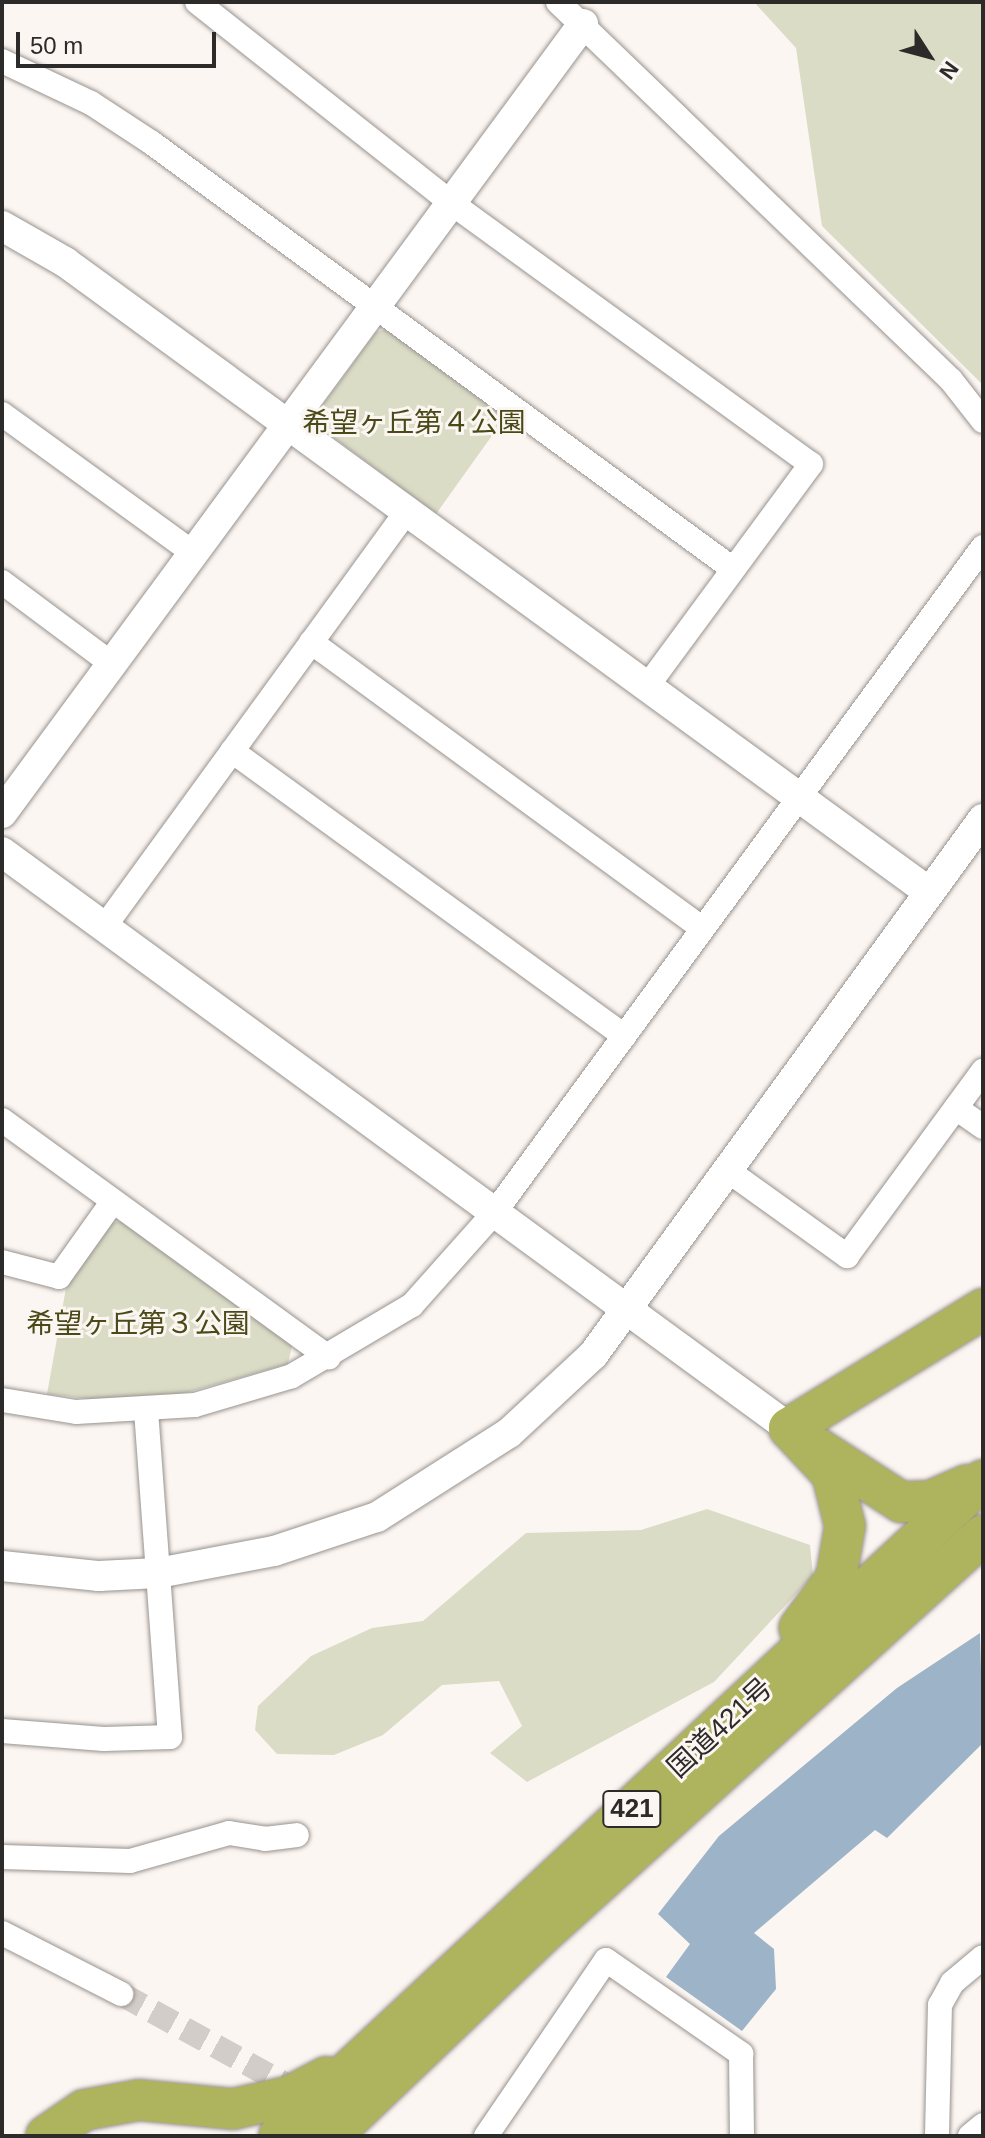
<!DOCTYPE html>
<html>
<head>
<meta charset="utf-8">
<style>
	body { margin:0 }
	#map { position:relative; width:985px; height:2138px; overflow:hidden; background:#fcf6f2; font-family:Arial,"Noto Sans JP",sans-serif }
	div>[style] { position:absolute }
	.green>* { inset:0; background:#dbdcc6 }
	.water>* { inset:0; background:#9cb3c8 }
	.minor-tunnel>* { height:24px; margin-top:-12px; transform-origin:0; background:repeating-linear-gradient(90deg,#d3cdca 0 24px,transparent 0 36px) }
	.roads { filter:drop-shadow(0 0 2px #98938f) drop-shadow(0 0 2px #98938f) }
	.minor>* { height:24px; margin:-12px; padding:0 12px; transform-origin:12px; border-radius:12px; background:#fff }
	.tertiary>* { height:30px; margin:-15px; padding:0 15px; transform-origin:15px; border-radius:15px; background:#fff }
	.trunk>* { height:40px; margin:-20px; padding:0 20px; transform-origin:20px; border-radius:20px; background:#aeb45e }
	span { translate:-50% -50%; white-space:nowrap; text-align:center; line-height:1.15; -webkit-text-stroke:6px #fcf6f2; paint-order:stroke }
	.shield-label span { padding:2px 6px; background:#fcf6f2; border:2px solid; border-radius:6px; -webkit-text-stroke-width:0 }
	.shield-label { font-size:26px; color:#2d2b29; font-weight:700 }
	.park-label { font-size:28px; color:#494a18 }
	.street-label { font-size:28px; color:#2d2b29 }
	.frame { position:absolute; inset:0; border:4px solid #2d2b29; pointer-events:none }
	.north { position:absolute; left:889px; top:16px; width:80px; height:80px; -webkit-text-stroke:6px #fcf6f2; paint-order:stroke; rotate:126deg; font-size:22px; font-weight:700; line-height:32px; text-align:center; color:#2d2b29 }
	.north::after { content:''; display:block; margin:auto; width:28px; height:36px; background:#2d2b29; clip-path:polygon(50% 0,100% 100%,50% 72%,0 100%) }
	.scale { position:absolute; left:16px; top:32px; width:200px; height:36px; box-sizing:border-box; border:4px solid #2d2b29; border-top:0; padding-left:10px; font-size:24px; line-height:28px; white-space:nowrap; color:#2d2b29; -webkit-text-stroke:6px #fcf6f2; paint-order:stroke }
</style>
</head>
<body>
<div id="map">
	<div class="green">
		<div style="clip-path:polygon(754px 2px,983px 2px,983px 385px,822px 226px,796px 48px)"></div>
		<div style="clip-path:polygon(387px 329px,506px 416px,436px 514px,321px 428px,319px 410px,376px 332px)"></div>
		<div style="clip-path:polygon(126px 1220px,293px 1341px,288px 1364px,178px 1395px,99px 1400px,47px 1394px,66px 1288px,112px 1223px)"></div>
		<div style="clip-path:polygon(707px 1509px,810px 1545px,813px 1576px,714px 1682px,527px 1782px,490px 1753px,522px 1726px,499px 1681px,442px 1685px,383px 1735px,334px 1755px,277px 1754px,255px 1730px,258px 1706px,311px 1656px,372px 1628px,423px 1621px,526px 1533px,641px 1530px)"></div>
	</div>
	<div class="water">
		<div style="clip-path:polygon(980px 1633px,983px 1743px,887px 1838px,875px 1830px,754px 1933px,774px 1949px,776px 1989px,742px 2031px,666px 1977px,690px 1944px,658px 1914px,719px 1836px,897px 1688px)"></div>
	</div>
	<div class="minor-tunnel">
		<div style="left:121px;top:1994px;width:208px;rotate:28.8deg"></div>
	</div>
	<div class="roads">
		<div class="minor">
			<div style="left:197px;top:2px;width:323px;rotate:38.3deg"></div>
			<div style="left:450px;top:202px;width:446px;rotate:36deg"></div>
			<div style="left:811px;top:464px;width:275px;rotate:126.4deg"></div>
			<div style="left:558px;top:2px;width:545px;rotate:43.89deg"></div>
			<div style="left:951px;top:380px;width:52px;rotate:52deg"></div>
			<div style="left:2px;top:61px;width:98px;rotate:25.3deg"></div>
			<div style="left:91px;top:103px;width:73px;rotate:33.3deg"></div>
			<div style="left:152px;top:143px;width:720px;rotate:36.25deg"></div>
			<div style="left:2px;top:414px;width:236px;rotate:36deg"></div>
			<div style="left:2px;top:582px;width:137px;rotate:36.7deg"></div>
			<div style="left:311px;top:642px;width:484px;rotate:36.2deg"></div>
			<div style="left:232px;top:751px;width:485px;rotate:36deg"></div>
			<div style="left:105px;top:926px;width:513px;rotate:-53.96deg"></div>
			<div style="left:956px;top:1108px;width:33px;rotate:35deg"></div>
			<div style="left:2px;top:1120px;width:404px;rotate:36deg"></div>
			<div style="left:727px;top:1170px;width:148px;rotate:35.6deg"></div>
			<div style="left:847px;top:1256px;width:230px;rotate:-53.7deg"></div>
			<div style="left:2px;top:1262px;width:59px;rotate:14.7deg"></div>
			<div style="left:59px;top:1277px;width:93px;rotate:-54.6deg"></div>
			<div style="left:2px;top:1400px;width:75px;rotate:9.2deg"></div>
			<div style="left:76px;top:1412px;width:119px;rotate:-3.4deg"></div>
			<div style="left:195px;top:1405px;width:101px;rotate:-16.6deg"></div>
			<div style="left:292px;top:1376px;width:139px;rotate:-30.6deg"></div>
			<div style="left:412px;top:1305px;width:125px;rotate:-48.3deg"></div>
			<div style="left:495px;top:1212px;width:825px;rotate:-53.73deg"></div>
			<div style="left:2px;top:1731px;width:102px;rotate:4.5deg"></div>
			<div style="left:104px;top:1739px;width:66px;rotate:-1.7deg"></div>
			<div style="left:170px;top:1737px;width:327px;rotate:-94.2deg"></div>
			<div style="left:2px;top:1857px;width:128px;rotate:1.8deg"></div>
			<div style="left:130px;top:1861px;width:103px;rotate:-15.8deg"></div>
			<div style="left:229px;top:1833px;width:36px;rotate:9deg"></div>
			<div style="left:265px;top:1839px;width:32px;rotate:-7deg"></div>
			<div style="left:2px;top:1933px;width:134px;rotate:27.1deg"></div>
			<div style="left:486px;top:2136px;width:213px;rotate:-55.7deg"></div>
			<div style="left:606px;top:1960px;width:165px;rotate:34.8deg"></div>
			<div style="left:741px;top:2054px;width:82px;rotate:89.3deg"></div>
			<div style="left:937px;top:2136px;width:131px;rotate:-88.7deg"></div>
			<div style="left:940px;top:2005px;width:25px;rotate:-61deg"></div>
			<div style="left:952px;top:1983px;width:40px;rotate:-40deg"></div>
			<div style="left:970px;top:2136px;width:17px;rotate:-40deg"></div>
		</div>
		<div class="tertiary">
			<div style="left:2px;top:226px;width:73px;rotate:29.7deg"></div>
			<div style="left:65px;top:262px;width:1069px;rotate:36.1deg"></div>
			<div style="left:2px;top:813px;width:980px;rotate:-53.63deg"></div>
			<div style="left:2px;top:852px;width:975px;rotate:36.2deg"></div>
			<div style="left:2px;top:1566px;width:98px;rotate:5.9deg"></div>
			<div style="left:99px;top:1576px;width:59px;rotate:-2.9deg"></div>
			<div style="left:158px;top:1573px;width:118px;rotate:-10.7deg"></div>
			<div style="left:274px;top:1551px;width:108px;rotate:-18.3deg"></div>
			<div style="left:377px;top:1517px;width:156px;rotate:-32.5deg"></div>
			<div style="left:509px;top:1433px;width:115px;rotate:-42.9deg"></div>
			<div style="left:593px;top:1355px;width:663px;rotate:-53.96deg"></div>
		</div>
		<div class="trunk">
			<div style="left:789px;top:1428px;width:63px;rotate:46.9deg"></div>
			<div style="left:832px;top:1474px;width:54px;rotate:76deg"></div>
			<div style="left:845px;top:1526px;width:53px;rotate:99.8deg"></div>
			<div style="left:836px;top:1578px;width:62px;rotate:126.5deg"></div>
			<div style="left:789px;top:1428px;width:228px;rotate:-31.5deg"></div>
			<div style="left:819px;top:1449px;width:98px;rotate:32.9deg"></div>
			<div style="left:901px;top:1502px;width:29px;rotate:-2deg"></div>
			<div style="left:930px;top:1501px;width:40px;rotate:-23.4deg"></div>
			<div style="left:46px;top:2136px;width:46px;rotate:-34.4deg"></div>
			<div style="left:84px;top:2110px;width:56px;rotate:-10.3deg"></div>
			<div style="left:139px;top:2100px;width:94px;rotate:5.5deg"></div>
			<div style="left:233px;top:2109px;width:58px;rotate:-12.8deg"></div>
			<div style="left:290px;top:2096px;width:41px;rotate:-27.8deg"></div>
			<div style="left:279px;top:2136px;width:962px;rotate:-42.98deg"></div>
			<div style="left:331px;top:2136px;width:286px;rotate:-43.7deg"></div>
			<div style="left:538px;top:1938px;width:600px;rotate:-42.16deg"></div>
		</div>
	</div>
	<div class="shield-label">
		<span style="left:632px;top:1809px">421</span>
	</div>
	<div class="park-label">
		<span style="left:414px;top:423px">希望ヶ丘第４公園</span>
		<span style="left:138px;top:1324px">希望ヶ丘第３公園</span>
	</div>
	<div class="street-label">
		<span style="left:720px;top:1728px;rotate:-43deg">国道421号</span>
	</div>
	<div class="frame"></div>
	<div class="north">N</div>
	<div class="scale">50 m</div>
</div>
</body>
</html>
